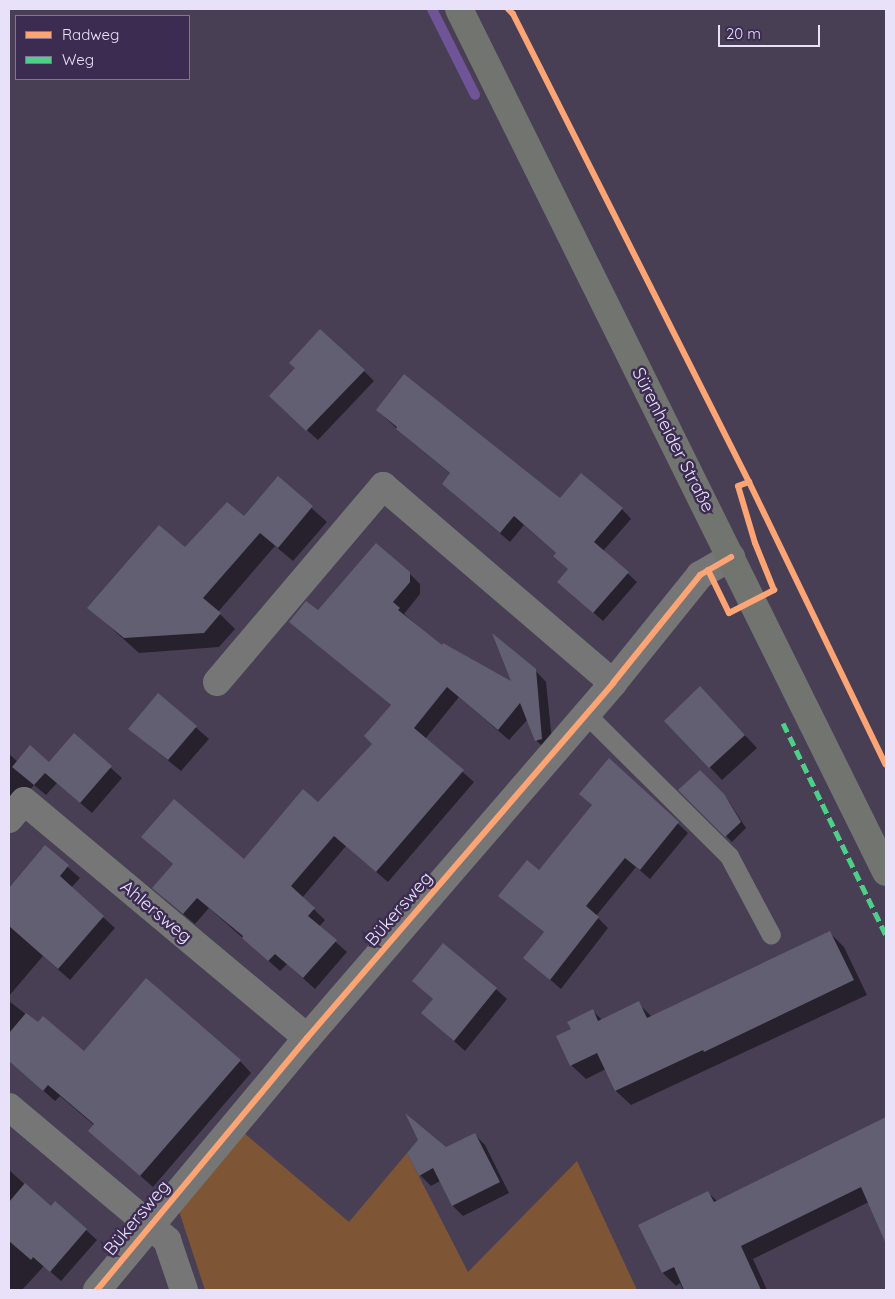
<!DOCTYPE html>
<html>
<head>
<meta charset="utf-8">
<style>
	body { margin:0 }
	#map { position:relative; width:895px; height:1299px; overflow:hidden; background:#483f55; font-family:Quicksand,sans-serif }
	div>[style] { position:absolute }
	.green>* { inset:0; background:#7e5636 }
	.shadow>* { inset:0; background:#0007 }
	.stream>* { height:10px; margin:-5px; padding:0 5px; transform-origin:5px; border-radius:5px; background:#705498 }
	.building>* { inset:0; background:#625f72 }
	.service>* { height:19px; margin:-9.5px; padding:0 9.5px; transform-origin:9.5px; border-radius:9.5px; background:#767676 }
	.minor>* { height:28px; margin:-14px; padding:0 14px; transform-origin:14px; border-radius:14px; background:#767676 }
	.secondary>* { height:28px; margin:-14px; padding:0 14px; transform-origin:14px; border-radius:14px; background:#72746f }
	.quiet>* { height:5px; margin-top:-2.5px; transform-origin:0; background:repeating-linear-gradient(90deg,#4dcf88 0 10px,transparent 0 15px) }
	.cycleway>* { height:6px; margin:-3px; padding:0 3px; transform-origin:3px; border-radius:3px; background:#fda474 }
	span { translate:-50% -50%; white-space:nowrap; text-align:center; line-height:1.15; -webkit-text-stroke:5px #3c2c52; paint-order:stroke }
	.street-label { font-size:18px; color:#e9e0f9 }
	.frame { position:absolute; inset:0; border:10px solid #e9e0f9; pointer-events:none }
	.legend { position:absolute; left:15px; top:15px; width:175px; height:65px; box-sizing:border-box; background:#3c2c52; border:1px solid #817495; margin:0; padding:6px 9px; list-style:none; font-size:15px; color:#e9e0f9 }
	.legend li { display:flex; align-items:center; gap:10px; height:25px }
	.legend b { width:25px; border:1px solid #817495 }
	.scale { position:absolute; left:718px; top:25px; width:102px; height:22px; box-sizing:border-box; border:2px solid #e9e0f9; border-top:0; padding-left:6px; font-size:15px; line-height:18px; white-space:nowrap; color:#e9e0f9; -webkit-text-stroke:4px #3c2c52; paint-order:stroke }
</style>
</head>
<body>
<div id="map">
	<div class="green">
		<div style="clip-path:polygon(244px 1133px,349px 1222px,407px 1153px,468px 1272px,577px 1161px,637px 1290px,205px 1290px,179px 1211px)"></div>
	</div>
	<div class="shadow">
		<div style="clip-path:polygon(364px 371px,374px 381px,318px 440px,281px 407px)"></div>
		<div style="clip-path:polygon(377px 410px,560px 500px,622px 509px,631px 519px,603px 551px,637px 582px,603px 621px,569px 591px,569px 570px,557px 554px,524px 525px,510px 542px,453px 493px,451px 474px,407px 438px)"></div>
		<div style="clip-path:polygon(278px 478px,327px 522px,293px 561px,275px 546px,218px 612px,235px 629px,219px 647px,139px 653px,89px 608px,185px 549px,244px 518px)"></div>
		<div style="clip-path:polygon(409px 573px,420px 584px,420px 594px,404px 614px,442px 647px,514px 684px,535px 670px,546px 682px,553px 750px,548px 752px,536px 740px,528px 719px,509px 740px,459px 697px,425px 739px,474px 782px,388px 882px,346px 846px,302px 898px,325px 920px,319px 927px,347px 952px,315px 989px,287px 964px,280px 971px,209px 908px,195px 924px,165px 899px,174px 865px,154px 848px,244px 860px,318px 804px,374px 744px,392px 706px,291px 621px)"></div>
		<div style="clip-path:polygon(158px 694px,209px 739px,181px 771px,129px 729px)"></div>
		<div style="clip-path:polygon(712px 700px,757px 748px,722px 780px,666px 721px)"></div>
		<div style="clip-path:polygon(74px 735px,122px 778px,92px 813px,57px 783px,46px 795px,34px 785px,9px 815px,9px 754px,18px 762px,50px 763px)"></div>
		<div style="clip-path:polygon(609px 760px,688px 833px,650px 879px,636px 867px,596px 916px,608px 928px,561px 989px,525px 958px,545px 933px,500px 896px,539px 871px,593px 806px,581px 794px)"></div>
		<div style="clip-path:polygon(700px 772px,729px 802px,746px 828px,732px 842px,680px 790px)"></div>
		<div style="clip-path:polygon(45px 847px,80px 878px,71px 888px,115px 928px,70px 980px,43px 956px,9px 996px,9px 890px)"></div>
		<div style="clip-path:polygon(829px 932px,844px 947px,867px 995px,631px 1105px,616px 1091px,606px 1069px,586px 1079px,571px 1065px,572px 1030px,593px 1011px,602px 1020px,638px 1003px,652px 1017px)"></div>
		<div style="clip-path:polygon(496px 989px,507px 999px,465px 1051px,423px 1013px,434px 1000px)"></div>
		<div style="clip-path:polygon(9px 1001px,38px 1024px,84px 1053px,240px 1061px,251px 1073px,153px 1187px,89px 1131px,94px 1125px,60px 1096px,55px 1101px,9px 1060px)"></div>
		<div style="clip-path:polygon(886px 1119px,886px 1242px,869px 1202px,753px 1259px,767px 1290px,683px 1290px,680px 1283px,676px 1286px,663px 1273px,640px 1226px,707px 1192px,717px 1201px)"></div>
		<div style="clip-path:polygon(475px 1135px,485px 1145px,509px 1193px,463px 1216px,453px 1206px,440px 1181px,431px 1186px,420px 1175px,420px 1140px,446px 1149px)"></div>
		<div style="clip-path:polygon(9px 1170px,51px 1208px,56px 1203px,97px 1240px,61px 1281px,44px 1266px,22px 1290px,9px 1290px)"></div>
	</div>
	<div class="stream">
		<div style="left:432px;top:9px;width:96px;rotate:63.4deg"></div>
	</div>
	<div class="building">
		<div style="clip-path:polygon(320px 329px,365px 370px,306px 431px,269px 396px,295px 368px,289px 363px)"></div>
		<div style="clip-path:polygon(404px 374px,560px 498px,581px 473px,623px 508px,594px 542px,629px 572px,593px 613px,557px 582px,568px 569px,553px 556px,556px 553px,514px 516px,500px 533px,442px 484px,450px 473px,396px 429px,397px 427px,376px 410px)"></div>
		<div style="clip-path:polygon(278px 476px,313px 506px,278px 548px,260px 533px,203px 598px,221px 613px,204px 633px,124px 638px,87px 608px,159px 525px,185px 547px,227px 502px,244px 516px)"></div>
		<div style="clip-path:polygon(376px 543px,410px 572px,410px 582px,393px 602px,400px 608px,398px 610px,442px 645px,443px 643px,511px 681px,492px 633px,536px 669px,542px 739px,535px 741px,520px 703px,498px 730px,447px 687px,414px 728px,464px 770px,376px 872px,334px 836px,291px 886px,315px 908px,308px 916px,337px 940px,303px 978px,275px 954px,268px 961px,242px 938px,243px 936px,197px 898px,183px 914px,152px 888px,173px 864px,141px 837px,174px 799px,244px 859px,303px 789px,318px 802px,372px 744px,364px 736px,391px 705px,289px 622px,306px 601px,318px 610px)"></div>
		<div style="clip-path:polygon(700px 686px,745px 735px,709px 768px,664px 721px)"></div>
		<div style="clip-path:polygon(158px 693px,197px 726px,168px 760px,128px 729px)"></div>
		<div style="clip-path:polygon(74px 733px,112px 766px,80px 803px,45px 773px,34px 785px,12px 767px,30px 745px,49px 762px)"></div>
		<div style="clip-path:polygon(609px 758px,679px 822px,640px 870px,625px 858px,586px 906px,599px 917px,550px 980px,523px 958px,544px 932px,498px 896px,527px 860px,539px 870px,592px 805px,579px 794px)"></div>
		<div style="clip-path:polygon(700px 770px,724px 794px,741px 822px,725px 837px,678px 790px)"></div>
		<div style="clip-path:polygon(45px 845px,69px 865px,60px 876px,104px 916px,58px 969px,9px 926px,9px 888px)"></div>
		<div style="clip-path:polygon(830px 931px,854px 980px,704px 1052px,703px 1050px,615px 1091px,597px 1053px,570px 1066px,556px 1036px,571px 1029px,567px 1022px,593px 1009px,598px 1021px,639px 1001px,647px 1018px)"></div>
		<div style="clip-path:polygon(443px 943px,497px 988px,454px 1041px,421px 1013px,433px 999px,412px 981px)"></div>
		<div style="clip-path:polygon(146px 978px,241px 1060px,140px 1176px,88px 1131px,94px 1124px,48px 1085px,43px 1091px,9px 1061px,9px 1033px,26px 1013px,38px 1022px,43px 1016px,84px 1051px)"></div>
		<div style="clip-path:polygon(405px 1113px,446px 1147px,475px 1133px,500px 1182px,452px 1206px,433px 1168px,419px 1176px,407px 1153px,418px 1140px)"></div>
		<div style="clip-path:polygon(886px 1117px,886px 1244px,861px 1187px,741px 1246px,761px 1290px,684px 1290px,674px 1267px,662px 1273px,638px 1225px,708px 1191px,714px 1202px)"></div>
		<div style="clip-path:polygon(25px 1183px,51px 1206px,55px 1201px,87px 1229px,50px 1272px,33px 1257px,31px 1260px,9px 1241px,9px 1202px)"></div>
	</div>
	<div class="service">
		<div style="left:586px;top:714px;width:202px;rotate:44.8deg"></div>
		<div style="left:729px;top:856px;width:89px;rotate:62deg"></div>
	</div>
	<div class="minor">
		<div style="left:217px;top:682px;width:257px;rotate:-49.7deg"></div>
		<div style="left:383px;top:486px;width:303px;rotate:40.6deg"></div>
		<div style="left:9px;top:819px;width:23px;rotate:-50deg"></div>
		<div style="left:24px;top:801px;width:369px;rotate:39.9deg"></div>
		<div style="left:9px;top:1107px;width:207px;rotate:40.1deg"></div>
		<div style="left:167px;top:1240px;width:53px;rotate:71.2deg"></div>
		<div style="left:97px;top:1290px;width:328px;rotate:-50.2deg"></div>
		<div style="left:307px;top:1038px;width:469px;rotate:-49.2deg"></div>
		<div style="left:613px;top:683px;width:139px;rotate:-51.1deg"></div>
		<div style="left:700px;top:575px;width:36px;rotate:-30deg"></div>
	</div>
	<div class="secondary">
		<div style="left:459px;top:9px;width:963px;rotate:63.67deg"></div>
	</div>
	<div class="quiet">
		<div style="left:783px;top:723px;width:236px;rotate:64.1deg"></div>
	</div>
	<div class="cycleway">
		<div style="left:508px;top:9px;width:7px;rotate:45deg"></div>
		<div style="left:513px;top:14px;width:524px;rotate:63.24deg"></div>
		<div style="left:749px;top:482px;width:314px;rotate:64.2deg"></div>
		<div style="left:708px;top:570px;width:48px;rotate:64deg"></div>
		<div style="left:729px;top:613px;width:51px;rotate:-27.1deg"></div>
		<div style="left:774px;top:590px;width:51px;rotate:-112deg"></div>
		<div style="left:755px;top:543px;width:59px;rotate:-106.6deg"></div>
		<div style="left:738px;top:486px;width:12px;rotate:-20deg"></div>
		<div style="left:97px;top:1290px;width:328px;rotate:-50.2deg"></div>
		<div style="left:307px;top:1038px;width:469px;rotate:-49.2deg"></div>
		<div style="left:613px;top:683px;width:139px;rotate:-51.1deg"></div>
		<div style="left:700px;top:575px;width:36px;rotate:-30deg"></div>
	</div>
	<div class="street-label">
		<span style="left:673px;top:440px;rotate:63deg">Sürenheider Straße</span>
		<span style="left:399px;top:909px;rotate:-49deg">Bükersweg</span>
		<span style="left:156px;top:912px;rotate:40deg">Ahlersweg</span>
		<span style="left:137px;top:1218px;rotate:-50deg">Bükersweg</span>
	</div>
	<div class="frame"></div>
	<ul class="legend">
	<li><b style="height:6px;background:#fda474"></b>Radweg</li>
	<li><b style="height:6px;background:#4dcf88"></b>Weg</li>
	</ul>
	<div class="scale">20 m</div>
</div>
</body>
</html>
